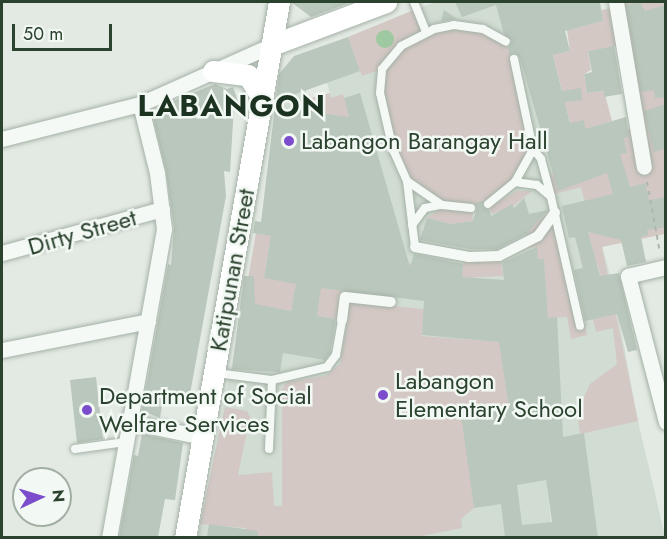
<!DOCTYPE html>
<html>
<head>
<meta charset="utf-8">
<style>
	body { margin:0 }
	#map { position:relative; width:667px; height:539px; overflow:hidden; background:#e3eae4; font-family:Jost,sans-serif }
	div>[style] { position:absolute }
	.built>* { inset:0; background:#d1dcd2 }
	.green>* { inset:0; background:#d4c8c4 }
	.water>* { inset:0; background:#9fc9a0 }
	.round { border-radius:50% }
	.building>* { inset:0; background:#bac7bc }
	.path>* { height:2px; margin-top:-1px; transform-origin:0; background:repeating-linear-gradient(90deg,#acb7ae 0 4.5px,transparent 0 9px) }
	.roads { filter:drop-shadow(0 0 2px #a4b1a6) drop-shadow(0 0 2px #a4b1a6) }
	.service>* { height:8px; margin:-4px; padding:0 4px; transform-origin:4px; border-radius:4px; background:#f5f9f6 }
	.pedestrian>* { height:10px; margin:-5px; padding:0 5px; transform-origin:5px; border-radius:5px; background:#f5f9f6 }
	.minor>* { height:15px; margin:-7.5px; padding:0 7.5px; transform-origin:7.5px; border-radius:7.5px; background:#f5f9f6 }
	.secondary>* { height:21px; margin:-10.5px; padding:0 10.5px; transform-origin:10.5px; border-radius:10.5px; background:#fff }
	.dots>* { width:16px; height:16px; translate:-50% -50%; box-sizing:border-box; border:3px solid #f2f8f3; border-radius:50% }
	span { translate:-50% -50%; white-space:nowrap; text-align:center; line-height:1.15; -webkit-text-stroke:5px #f2f8f3; paint-order:stroke }
	.poi-label { font-size:24px; color:#2b422e }
	.left { translate:0 -50%; text-align:left }
	.street-label { font-size:24px; color:#2b422e }
	.district-label { font-size:30px; color:#1d3321; font-weight:700; letter-spacing:1.5px }
	.frame { position:absolute; inset:0; border:3px solid #2b422e; pointer-events:none }
	.north { position:absolute; left:12px; top:467px; width:60px; height:60px; box-sizing:border-box; background:#f2f8f3; border:2px solid #a2afa4; border-radius:50%; rotate:86deg; font-size:16px; font-weight:700; line-height:24px; text-align:center; color:#2b422e }
	.north::after { content:''; display:block; margin:auto; width:21px; height:27px; background:#7b4ccb; clip-path:polygon(50% 0,100% 100%,50% 72%,0 100%) }
	.scale { position:absolute; left:12px; top:24px; width:100px; height:27px; box-sizing:border-box; border:3px solid #2b422e; border-top:0; padding-left:8px; font-size:18px; line-height:21px; white-space:nowrap; color:#2b422e; -webkit-text-stroke:4px #f2f8f3; paint-order:stroke }
</style>
</head>
<body>
<div id="map">
	<div class="built">
		<div style="clip-path:polygon(435px 2px,538px 2px,613px 287px,638px 421px,665px 536px,598px 537px,584px 434px,541px 441px,553px 537px,198px 538px,255px 245px,357px 263px,274px 132px,275px 97px,306px 89px,308px 104px,321px 105px,336px 114px,327px 83px,352px 51px,348px 37px)"></div>
	</div>
	<div class="green">
		<div style="clip-path:polygon(623px 2px,665px 2px,665px 234px,602px 247px,638px 421px,580px 434px,577px 411px,590px 384px,617px 364px,613px 328px,596px 332px,593px 319px,609px 316px,598px 265px,583px 268px,580px 258px,594px 256px,590px 238px,575px 237px,592px 232px,581px 187px,551px 195px,545px 176px,554px 174px,576px 147px,640px 125px)"></div>
		<div style="clip-path:polygon(613px 8px,617px 46px,588px 51px,591px 70px,584px 74px,587px 93px,604px 91px,612px 121px,573px 134px,553px 55px,570px 51px,567px 30px,603px 21px,601px 10px)"></div>
		<div style="clip-path:polygon(416px 9px,426px 31px,454px 25px,483px 29px,506px 42px,514px 59px,533px 149px,521px 173px,480px 207px,442px 205px,407px 181px,393px 150px,380px 93px,382px 69px,362px 76px,348px 37px)"></div>
		<div style="clip-path:polygon(330px 93px,331px 98px,343px 94px,356px 140px,343px 143px,357px 193px,350px 214px,364px 211px,378px 261px,377px 266px,269px 247px,264px 278px,386px 298px,391px 268px,409px 263px,462px 269px,464px 257px,501px 259px,503px 276px,462px 278px,394px 272px,391px 306px,424px 309px,422px 336px,500px 342px,514px 442px,494px 446px,489px 411px,462px 415px,474px 508px,461px 519px,462px 528px,411px 538px,247px 538px,246px 528px,200px 524px,225px 407px,247px 411px,250px 417px,238px 475px,272px 472px,274px 506px,282px 506px,282px 389px,287px 382px,325px 376px,340px 364px,347px 321px,317px 316px,320px 292px,296px 288px,291px 311px,263px 306px,256px 344px,237px 341px,256px 233px,355px 249px,340px 159px,332px 151px,333px 141px,341px 141px,341px 133px,335px 132px,337px 115px,321px 113px,321px 105px,308px 104px,309px 94px,311px 98px)"></div>
		<div style="clip-path:polygon(517px 191px,532px 191px,513px 206px,492px 214px,489px 207px)"></div>
		<div style="clip-path:polygon(441px 208px,472px 211px,473px 221px,451px 224px,427px 218px)"></div>
		<div style="clip-path:polygon(550px 211px,568px 272px,572px 271px,587px 335px,571px 339px,567px 317px,548px 318px,544px 259px,538px 259px,536px 247px,528px 248px,526px 231px)"></div>
	</div>
	<div class="water">
		<div class="round" style="left:376px;top:30px;width:18px;height:18px"></div>
	</div>
	<div class="building">
		<div style="clip-path:polygon(291px 2px,351px 2px,311px 17px)"></div>
		<div style="clip-path:polygon(455px 2px,600px 2px,603px 21px,565px 31px,570px 51px,553px 55px,562px 91px,581px 88px,582px 100px,565px 102px,570px 123px,584px 120px,585px 129px,626px 117px,629px 137px,624px 138px,627px 153px,620px 154px,630px 187px,645px 183px,649px 200px,666px 197px,666px 227px,647px 230px,648px 235px,641px 237px,646px 262px,627px 266px,621px 240px,588px 232px,600px 276px,619px 273px,637px 350px,628px 352px,617px 314px,585px 321px,574px 270px,583px 268px,575px 237px,569px 238px,562px 206px,613px 194px,607px 173px,558px 191px,520px 58px,515px 53px,510px 55px,508px 48px,512px 41px,504px 34px,496px 5px,462px 17px)"></div>
		<div style="clip-path:polygon(640px 2px,645px 11px,666px 5px,666px 97px,655px 98px,654px 90px,641px 92px,626px 5px)"></div>
		<div style="clip-path:polygon(444px 10px,457px 19px,441px 21px)"></div>
		<div style="clip-path:polygon(evenodd,348px 37px,360px 71px,279px 100px,284px 115px,322px 104px,321px 113px,349px 117px,344px 98px,360px 93px,410px 267px,414px 254px,463px 264px,462px 277px,504px 280px,502px 263px,537px 247px,538px 259px,544px 259px,548px 318px,557px 317px,563px 437px,584px 433px,598px 537px,505px 537px,501px 504px,474px 508px,461px 415px,509px 408px,499px 342px,422px 335px,424px 301px,321px 288px,317px 316px,335px 319px,335px 323px,330px 353px,325px 360px,283px 353px,280px 372px,232px 369px,244px 276px,254px 276px,255px 304px,291px 311px,296px 284px,264px 278px,271px 236px,253px 233px,255px 221px,261px 222px,279px 74px,294px 56px,348px 37px,546px 480px,552px 522px,522px 525px,517px 485px,546px 480px)"></div>
		<div style="clip-path:polygon(614px 46px,622px 94px,604px 97px,604px 91px,587px 93px,584px 74px,592px 72px,588px 51px)"></div>
		<div style="clip-path:polygon(215px 84px,227px 89px,233px 87px,239px 104px,234px 106px,230px 172px,224px 171px,226px 196px,188px 405px,163px 400px,160px 418px,142px 411px,168px 264px,171px 265px,174px 228px,166px 171px,151px 110px)"></div>
		<div style="clip-path:polygon(666px 104px,666px 149px,654px 152px,644px 111px)"></div>
		<div style="clip-path:polygon(524px 198px,529px 214px,548px 210px,526px 234px,497px 249px,470px 249px,420px 240px,427px 218px,451px 224px,473px 221px,477px 208px,474px 203px,483px 201px,483px 207px,490px 210px,491px 216px,512px 204px,514px 208px)"></div>
		<div style="clip-path:polygon(96px 377px,103px 439px,77px 443px,70px 380px)"></div>
		<div style="clip-path:polygon(142px 434px,183px 443px,175px 500px,165px 499px,158px 537px,119px 537px,134px 455px,138px 456px)"></div>
		<div style="clip-path:polygon(209px 524px,258px 531px,258px 537px,207px 537px)"></div>
	</div>
	<div class="path">
		<div style="left:647px;top:182px;width:72px;rotate:79.6deg"></div>
	</div>
	<div class="roads">
		<div class="service">
			<div style="left:414px;top:2px;width:31px;rotate:68deg"></div>
			<div style="left:533px;top:149px;width:13px;rotate:51deg"></div>
			<div style="left:541px;top:159px;width:39px;rotate:75deg"></div>
			<div style="left:551px;top:197px;width:132px;rotate:77.3deg"></div>
			<div style="left:407px;top:181px;width:66px;rotate:83.1deg"></div>
			<div style="left:515px;top:182px;width:22px;rotate:8deg"></div>
			<div style="left:537px;top:185px;width:17px;rotate:40deg"></div>
			<div style="left:488px;top:204px;width:35px;rotate:-39deg"></div>
			<div style="left:515px;top:182px;width:38px;rotate:-61deg"></div>
			<div style="left:533px;top:149px;width:92px;rotate:-101.9deg"></div>
			<div style="left:471px;top:208px;width:29px;rotate:-174deg"></div>
			<div style="left:442px;top:205px;width:42px;rotate:-145.6deg"></div>
			<div style="left:407px;top:181px;width:34px;rotate:-114deg"></div>
			<div style="left:393px;top:150px;width:58px;rotate:-102.8deg"></div>
			<div style="left:380px;top:93px;width:24px;rotate:-85deg"></div>
			<div style="left:382px;top:69px;width:30px;rotate:-50deg"></div>
			<div style="left:401px;top:46px;width:37px;rotate:-27deg"></div>
			<div style="left:434px;top:29px;width:20px;rotate:-11deg"></div>
			<div style="left:454px;top:25px;width:29px;rotate:8deg"></div>
			<div style="left:483px;top:29px;width:26px;rotate:29deg"></div>
			<div style="left:412px;top:225px;width:21px;rotate:-53deg"></div>
			<div style="left:425px;top:208px;width:16px;rotate:-11deg"></div>
			<div style="left:216px;top:373px;width:56px;rotate:7.1deg"></div>
			<div style="left:272px;top:380px;width:57px;rotate:-13.3deg"></div>
			<div style="left:327px;top:367px;width:15px;rotate:-53deg"></div>
			<div style="left:336px;top:355px;width:36px;rotate:-80deg"></div>
			<div style="left:75px;top:449px;width:51px;rotate:-7.8deg"></div>
			<div style="left:269px;top:449px;width:69px;rotate:-87.5deg"></div>
		</div>
		<div class="pedestrian">
			<div style="left:415px;top:247px;width:55px;rotate:10.5deg"></div>
			<div style="left:469px;top:257px;width:30px;rotate:-2deg"></div>
			<div style="left:499px;top:256px;width:44px;rotate:-27.1deg"></div>
			<div style="left:538px;top:236px;width:29px;rotate:-54deg"></div>
			<div style="left:342px;top:320px;width:23px;rotate:-83deg"></div>
			<div style="left:345px;top:297px;width:46px;rotate:6.2deg"></div>
		</div>
		<div class="minor">
			<div style="left:616px;top:2px;width:167px;rotate:80.4deg"></div>
			<div style="left:2px;top:139px;width:142px;rotate:-14.2deg"></div>
			<div style="left:140px;top:104px;width:145px;rotate:-24.1deg"></div>
			<div style="left:2px;top:253px;width:166px;rotate:-15.4deg"></div>
			<div style="left:666px;top:267px;width:39px;rotate:167deg"></div>
			<div style="left:628px;top:276px;width:151px;rotate:75.4deg"></div>
			<div style="left:2px;top:350px;width:149px;rotate:-11.2deg"></div>
			<div style="left:130px;top:422px;width:75px;rotate:11.6deg"></div>
			<div style="left:109px;top:538px;width:314px;rotate:-79.9deg"></div>
			<div style="left:164px;top:229px;width:56px;rotate:-97.1deg"></div>
			<div style="left:157px;top:173px;width:71px;rotate:-103.8deg"></div>
		</div>
		<div class="secondary">
			<div style="left:272px;top:45px;width:122px;rotate:-20.7deg"></div>
			<div style="left:213px;top:71px;width:35px;rotate:7deg"></div>
			<div style="left:248px;top:75px;width:27px;rotate:59deg"></div>
			<div style="left:185px;top:538px;width:544px;rotate:-80.05deg"></div>
		</div>
	</div>
	<div class="dots">
		<div style="left:289px;top:141px;background:#7b4ccb"></div>
		<div style="left:383px;top:395px;background:#7b4ccb"></div>
		<div style="left:87px;top:410px;background:#7b4ccb"></div>
	</div>
	<div class="poi-label">
		<span class="left" style="left:301px;top:141px">Labangon Barangay Hall</span>
		<span class="left" style="left:395px;top:395px">Labangon<br>Elementary School</span>
		<span class="left" style="left:99px;top:410px">Department of Social<br>Welfare Services</span>
	</div>
	<div class="street-label">
		<span style="left:82px;top:232px;rotate:-16deg">Dirty Street</span>
		<span style="left:232px;top:270px;rotate:-80deg">Katipunan Street</span>
	</div>
	<div class="district-label">
		<span style="left:232px;top:106px">LABANGON</span>
	</div>
	<div class="frame"></div>
	<div class="north">N</div>
	<div class="scale">50 m</div>
</div>
</body>
</html>
